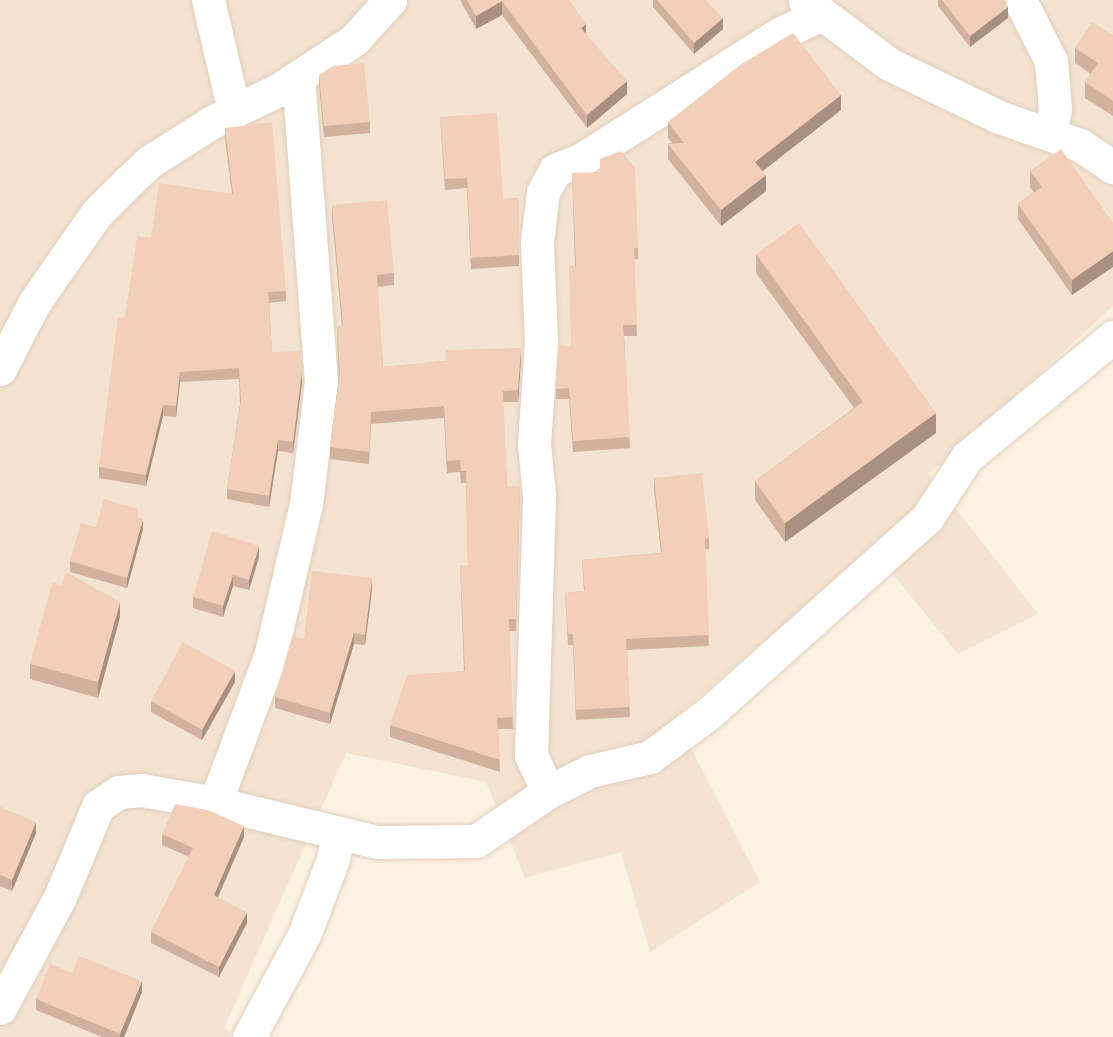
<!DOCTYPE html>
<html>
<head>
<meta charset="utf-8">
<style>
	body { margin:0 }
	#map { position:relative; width:1113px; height:1037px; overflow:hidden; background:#fcf2e1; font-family:Figtree,sans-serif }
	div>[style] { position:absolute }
	.residential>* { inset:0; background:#f4e3d0 }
	.roads { filter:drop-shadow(0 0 2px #e0cebd) drop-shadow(0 0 2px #e0cebd) }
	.minor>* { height:33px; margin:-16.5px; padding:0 16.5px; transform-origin:16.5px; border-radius:16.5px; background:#fff }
	.wall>* { inset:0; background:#d0b29f }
	.shaded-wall>* { inset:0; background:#a99182 }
	.building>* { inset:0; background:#f2cfb9 }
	span { translate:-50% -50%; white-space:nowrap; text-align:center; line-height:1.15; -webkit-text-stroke:4.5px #fff6e7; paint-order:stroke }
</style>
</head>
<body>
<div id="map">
	<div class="residential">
		<div style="clip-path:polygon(0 0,1113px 0,1113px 306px,929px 474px,1038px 614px,958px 654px,872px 549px,675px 717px,760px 882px,650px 952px,621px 852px,525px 878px,486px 782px,346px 753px,225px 1026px,231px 1037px,0 1037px)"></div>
	</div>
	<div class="roads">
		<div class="minor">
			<div style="left:208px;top:0;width:114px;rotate:76.8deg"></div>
			<div style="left:1020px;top:0;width:68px;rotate:63.1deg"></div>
			<div style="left:1051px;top:61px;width:48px;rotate:85.2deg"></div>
			<div style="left:1055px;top:109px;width:24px;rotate:102deg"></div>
			<div style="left:805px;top:1px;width:105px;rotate:36.9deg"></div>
			<div style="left:889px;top:64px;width:122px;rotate:25.7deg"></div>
			<div style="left:999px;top:117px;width:86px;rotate:19.1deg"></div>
			<div style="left:1080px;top:145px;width:40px;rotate:34deg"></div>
			<div style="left:0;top:369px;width:74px;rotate:-62.7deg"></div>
			<div style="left:34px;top:303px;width:108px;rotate:-55.1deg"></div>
			<div style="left:96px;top:214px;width:48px;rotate:-45deg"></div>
			<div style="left:130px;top:180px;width:26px;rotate:-43deg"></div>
			<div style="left:149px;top:162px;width:75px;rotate:-32.4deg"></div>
			<div style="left:212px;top:122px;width:73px;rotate:-25.9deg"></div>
			<div style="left:278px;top:90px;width:91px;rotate:-33.3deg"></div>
			<div style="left:354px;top:40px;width:54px;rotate:-48deg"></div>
			<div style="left:548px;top:792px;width:41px;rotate:-114.7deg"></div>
			<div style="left:531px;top:755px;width:260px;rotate:-88.2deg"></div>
			<div style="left:539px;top:495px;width:51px;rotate:-95.6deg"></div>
			<div style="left:534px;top:444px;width:102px;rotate:-86.1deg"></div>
			<div style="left:541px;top:342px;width:100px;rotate:-92.3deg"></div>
			<div style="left:537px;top:242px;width:50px;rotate:-83.2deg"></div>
			<div style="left:543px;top:192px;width:25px;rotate:-61deg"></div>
			<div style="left:555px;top:170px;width:26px;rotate:-21deg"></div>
			<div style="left:579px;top:161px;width:237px;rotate:-32.4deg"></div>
			<div style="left:779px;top:34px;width:45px;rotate:-24.9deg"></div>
			<div style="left:215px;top:803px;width:160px;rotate:-69.5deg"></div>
			<div style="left:271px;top:653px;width:153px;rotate:-76.8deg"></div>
			<div style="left:306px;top:504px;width:123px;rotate:-83deg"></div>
			<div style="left:321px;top:382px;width:305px;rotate:-94.3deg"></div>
			<div style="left:0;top:1008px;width:126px;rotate:-61.6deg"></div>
			<div style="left:60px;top:897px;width:99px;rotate:-67.3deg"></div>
			<div style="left:98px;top:806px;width:25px;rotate:-34deg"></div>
			<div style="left:119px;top:792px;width:23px;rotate:-5deg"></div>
			<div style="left:142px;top:790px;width:74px;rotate:10.1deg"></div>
			<div style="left:215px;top:803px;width:168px;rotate:13.5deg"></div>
			<div style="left:378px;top:842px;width:98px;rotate:-0.6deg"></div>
			<div style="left:476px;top:841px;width:87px;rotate:-34.2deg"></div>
			<div style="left:548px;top:792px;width:47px;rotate:-26.6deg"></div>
			<div style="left:590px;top:771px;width:62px;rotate:-13.1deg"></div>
			<div style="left:650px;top:757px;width:72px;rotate:-36.6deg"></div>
			<div style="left:708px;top:714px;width:294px;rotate:-41.8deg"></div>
			<div style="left:927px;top:518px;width:73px;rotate:-56.7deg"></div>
			<div style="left:967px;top:457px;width:189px;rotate:-39.4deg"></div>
			<div style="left:249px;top:1037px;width:116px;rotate:-61.7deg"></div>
			<div style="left:304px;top:935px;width:81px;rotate:-69.1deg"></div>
			<div style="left:333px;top:859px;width:26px;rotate:-79deg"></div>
		</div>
	</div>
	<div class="wall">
		<div style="clip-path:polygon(460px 0,569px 0,586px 34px,627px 94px,587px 128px,502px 15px,476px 29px)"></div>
		<div style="clip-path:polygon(653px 0,706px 0,723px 29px,694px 54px,653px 7px)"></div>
		<div style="clip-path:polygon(938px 0,1006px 0,1008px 18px,970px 47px,938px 6px)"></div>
		<div style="clip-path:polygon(1113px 35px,1113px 116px,1085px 98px,1085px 82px,1091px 74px,1075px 63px,1075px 48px)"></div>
		<div style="clip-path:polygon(319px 75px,370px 122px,370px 133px,324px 137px,319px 85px)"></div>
		<div style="clip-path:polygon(841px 110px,763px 171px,766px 191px,721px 226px,668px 159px,668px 144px,672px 143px,668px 138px,668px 122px)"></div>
		<div style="clip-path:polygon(440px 117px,503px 199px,519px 198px,519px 266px,471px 269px,467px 188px,445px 190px)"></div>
		<div style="clip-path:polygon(225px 128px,286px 291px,286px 301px,269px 303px,272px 352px,302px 382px,293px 453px,278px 451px,269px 507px,227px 499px,227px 489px,240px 404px,239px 379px,180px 382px,176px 417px,163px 416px,146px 486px,99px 478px,99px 467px,125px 318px,151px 238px,232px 194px,225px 139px)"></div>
		<div style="clip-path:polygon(1030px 171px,1113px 223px,1072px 295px,1018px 219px,1018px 204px,1034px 192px,1030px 187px)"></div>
		<div style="clip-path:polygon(572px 173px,638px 248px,638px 259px,634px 259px,637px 336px,624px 336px,630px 448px,573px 452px,569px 399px,556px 399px,556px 389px,571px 346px,575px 266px)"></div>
		<div style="clip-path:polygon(332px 205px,394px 273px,394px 285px,377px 287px,383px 367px,446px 361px,446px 350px,521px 359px,518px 402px,503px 402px,507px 486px,520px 486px,516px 631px,509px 631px,513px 729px,498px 729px,500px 772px,390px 737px,390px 725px,464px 671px,460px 565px,468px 565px,466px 483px,461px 483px,460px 472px,447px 473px,444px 418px,371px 424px,369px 464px,330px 459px,330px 447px,339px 377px,337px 327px,342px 326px,332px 217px)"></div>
		<div style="clip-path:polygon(756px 254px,936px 433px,785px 542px,755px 500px,755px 481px,854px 408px,756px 273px)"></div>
		<div style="clip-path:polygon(654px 478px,709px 538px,709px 549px,705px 549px,709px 646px,627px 650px,630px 717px,576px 720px,573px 645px,568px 645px,565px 593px,584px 591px,582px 560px,661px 553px,654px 489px)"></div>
		<div style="clip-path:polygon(138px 517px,143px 529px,127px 588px,70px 572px,70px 561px,96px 527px)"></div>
		<div style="clip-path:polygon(259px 557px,249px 590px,233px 586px,223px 617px,193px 608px,193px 597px)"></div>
		<div style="clip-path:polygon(372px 589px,365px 645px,354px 644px,330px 724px,275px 708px,275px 697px,304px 639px)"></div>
		<div style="clip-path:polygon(120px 617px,98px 698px,30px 679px,30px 664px)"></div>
		<div style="clip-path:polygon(235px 682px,202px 740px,151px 712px,151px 701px)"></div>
		<div style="clip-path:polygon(0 807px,36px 833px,12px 891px,0 886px)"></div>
		<div style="clip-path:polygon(162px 834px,244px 837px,218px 897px,247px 923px,219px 977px,151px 943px,151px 932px,189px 857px,162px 845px)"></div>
		<div style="clip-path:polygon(72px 973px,142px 992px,124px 1037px,102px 1037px,36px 1010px,36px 999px)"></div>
	</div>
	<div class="shaded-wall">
		<div style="clip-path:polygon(502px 1px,502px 15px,476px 29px,476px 16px)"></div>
		<div style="clip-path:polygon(1008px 7px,1008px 18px,970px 47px,970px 36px)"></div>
		<div style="clip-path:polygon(723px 18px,723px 29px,694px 54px,694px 43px)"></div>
		<div style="clip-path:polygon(586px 24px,586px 37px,581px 28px)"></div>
		<div style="clip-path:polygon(627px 81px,627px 94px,587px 128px,587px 115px)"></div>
		<div style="clip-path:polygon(841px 95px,841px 110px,755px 177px,755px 162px)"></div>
		<div style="clip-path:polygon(766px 175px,766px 191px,721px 226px,721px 210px)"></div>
		<div style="clip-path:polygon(1113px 251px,1113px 267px,1072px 295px,1072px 280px)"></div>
		<div style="clip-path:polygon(521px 348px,521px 359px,518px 402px,518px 390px)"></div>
		<div style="clip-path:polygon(302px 371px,302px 382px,293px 453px,293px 442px)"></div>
		<div style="clip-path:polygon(180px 372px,180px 382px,176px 417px,176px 406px)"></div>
		<div style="clip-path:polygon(163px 405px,163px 416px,146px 486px,146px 475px)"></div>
		<div style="clip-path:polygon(936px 413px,936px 433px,785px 542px,785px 523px)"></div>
		<div style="clip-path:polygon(278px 440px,278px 451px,269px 507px,269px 496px)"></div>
		<div style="clip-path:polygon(143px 519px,143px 529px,127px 588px,127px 578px)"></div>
		<div style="clip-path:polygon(259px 546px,259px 557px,249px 590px,249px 580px)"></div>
		<div style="clip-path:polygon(233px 575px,233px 586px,223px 617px,223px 606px)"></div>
		<div style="clip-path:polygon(372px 578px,372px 589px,365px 645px,365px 635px)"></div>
		<div style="clip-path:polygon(120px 602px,120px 617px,98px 698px,98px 682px)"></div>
		<div style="clip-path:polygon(354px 633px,354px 644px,330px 724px,330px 713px)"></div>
		<div style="clip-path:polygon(235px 671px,235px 682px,202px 740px,202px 730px)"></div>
		<div style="clip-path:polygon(36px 822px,36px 833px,12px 891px,12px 880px)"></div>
		<div style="clip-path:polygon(244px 826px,244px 837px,214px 906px,214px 895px)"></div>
		<div style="clip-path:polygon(247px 912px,247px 923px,219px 977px,219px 967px)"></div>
		<div style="clip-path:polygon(142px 981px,142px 992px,124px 1037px,120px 1037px,120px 1034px)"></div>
	</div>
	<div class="building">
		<div style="clip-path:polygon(467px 0,569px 0,586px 24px,581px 28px,627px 81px,587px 115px,502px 1px,476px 16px)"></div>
		<div style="clip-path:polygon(657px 0,706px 0,723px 18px,694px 43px)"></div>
		<div style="clip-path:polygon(942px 0,1006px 0,1008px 7px,970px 36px)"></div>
		<div style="clip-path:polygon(1092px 22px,1113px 35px,1113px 101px,1085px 82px,1098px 63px,1075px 48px)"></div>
		<div style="clip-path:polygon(793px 33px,841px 95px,755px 162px,766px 175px,721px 210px,668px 144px,684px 143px,668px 122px,740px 65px)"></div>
		<div style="clip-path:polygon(364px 63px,370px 122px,324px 126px,319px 75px,333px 66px)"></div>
		<div style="clip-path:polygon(497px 113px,503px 199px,519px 198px,519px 255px,471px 258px,467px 178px,445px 179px,440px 117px)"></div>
		<div style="clip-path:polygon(272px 122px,286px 291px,268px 292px,272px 352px,301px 351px,302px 371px,293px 442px,278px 440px,269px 496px,227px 489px,241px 401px,239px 368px,180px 372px,176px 406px,163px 405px,146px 475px,99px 467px,118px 317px,125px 318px,137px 236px,151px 238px,159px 183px,233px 194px,225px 128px)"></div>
		<div style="clip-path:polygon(1061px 149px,1113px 223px,1113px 251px,1072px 280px,1018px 204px,1042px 187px,1030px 171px)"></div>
		<div style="clip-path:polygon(621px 151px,635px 167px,638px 248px,634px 248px,637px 325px,623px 325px,630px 437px,573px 441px,569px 388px,556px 389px,559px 346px,571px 346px,569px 266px,576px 266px,572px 173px,600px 172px,600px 159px)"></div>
		<div style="clip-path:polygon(387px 200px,394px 273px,377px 275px,383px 367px,446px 361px,446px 350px,521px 348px,518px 390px,503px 391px,507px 486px,520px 486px,516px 619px,509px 619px,513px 717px,497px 718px,500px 760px,390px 725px,407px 675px,465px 671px,460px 565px,468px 565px,466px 471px,461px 471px,460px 460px,447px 461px,444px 406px,371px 412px,369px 452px,330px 447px,340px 372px,337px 327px,343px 326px,332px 205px)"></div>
		<div style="clip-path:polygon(799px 223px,936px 413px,785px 523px,755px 481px,863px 402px,756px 254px)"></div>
		<div style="clip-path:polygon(702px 473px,709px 538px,705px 539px,709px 635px,626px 639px,630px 707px,576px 710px,573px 634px,568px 634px,565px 593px,585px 591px,582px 560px,662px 553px,654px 478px)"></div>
		<div style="clip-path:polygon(104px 499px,138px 509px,137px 517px,143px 519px,127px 578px,70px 561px,81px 523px,96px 527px)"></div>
		<div style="clip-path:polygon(212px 531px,259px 546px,249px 580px,233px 575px,223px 606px,193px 597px)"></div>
		<div style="clip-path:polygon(312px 571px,372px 578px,365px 635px,354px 633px,330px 713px,275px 697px,292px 636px,304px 639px)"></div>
		<div style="clip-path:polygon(66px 572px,120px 602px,98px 682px,30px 664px,52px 583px,62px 585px)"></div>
		<div style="clip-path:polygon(183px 642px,235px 671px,202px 730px,151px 701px)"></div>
		<div style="clip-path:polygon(175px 804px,208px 810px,244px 826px,214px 895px,247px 912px,219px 967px,151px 932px,193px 848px,162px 834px)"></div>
		<div style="clip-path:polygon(0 807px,36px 822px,12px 880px,0 875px)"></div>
		<div style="clip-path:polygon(79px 956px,142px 981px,120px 1034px,36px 999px,50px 964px,72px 973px)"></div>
	</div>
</div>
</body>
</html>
